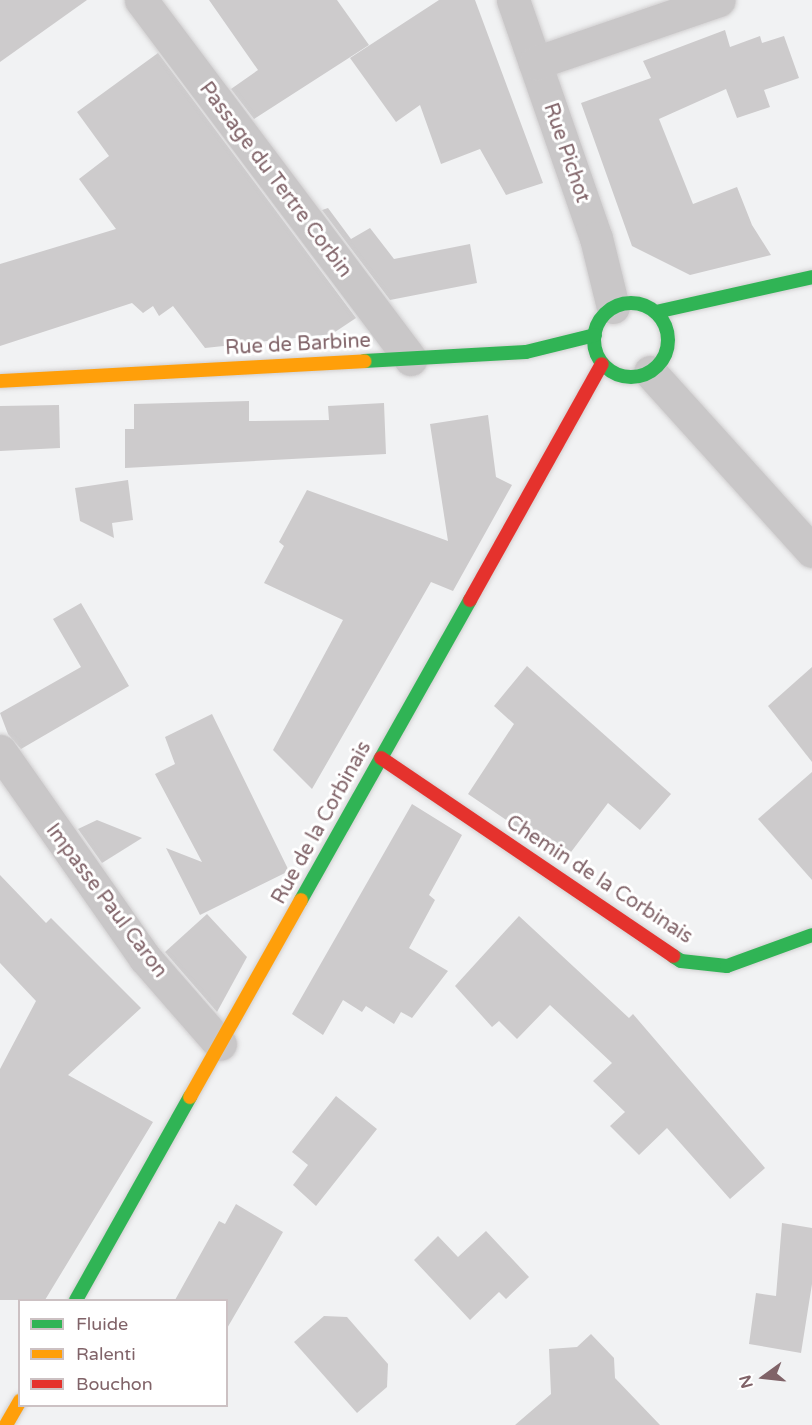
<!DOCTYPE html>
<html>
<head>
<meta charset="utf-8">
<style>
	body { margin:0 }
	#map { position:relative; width:812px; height:1425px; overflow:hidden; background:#f1f2f3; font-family:"Varela Round",sans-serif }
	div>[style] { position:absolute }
	.building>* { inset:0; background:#cdcbcc }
	.roads { filter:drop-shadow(0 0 2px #d1cfd0) drop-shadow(0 0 2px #d1cfd0) }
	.street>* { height:33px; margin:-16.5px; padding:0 16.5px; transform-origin:16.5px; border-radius:16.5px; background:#c9c7c8 }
	.fast>* { height:14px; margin:-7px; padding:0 7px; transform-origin:7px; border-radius:7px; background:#30b455 }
	.fast>.ring { margin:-7px; padding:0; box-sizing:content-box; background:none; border:14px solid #30b455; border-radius:50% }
	.slow>* { height:14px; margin:-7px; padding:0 7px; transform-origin:7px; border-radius:7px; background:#ff9f0a }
	.jam>* { height:14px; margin:-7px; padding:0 7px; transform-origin:7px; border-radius:7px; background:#e5322d }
	span { translate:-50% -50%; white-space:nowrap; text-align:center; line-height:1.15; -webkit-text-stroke:6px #fff; paint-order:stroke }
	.street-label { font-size:20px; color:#806368 }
	.legend { position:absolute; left:18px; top:1299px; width:210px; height:108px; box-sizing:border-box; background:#fff; border:2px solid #ccc1c3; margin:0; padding:8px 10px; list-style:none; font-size:18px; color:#806368 }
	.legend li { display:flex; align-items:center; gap:12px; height:30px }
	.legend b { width:30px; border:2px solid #ccc1c3 }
	.north { position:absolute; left:734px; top:1347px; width:60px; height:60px; -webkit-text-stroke:4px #fff; paint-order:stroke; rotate:255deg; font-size:16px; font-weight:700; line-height:24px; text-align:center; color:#806368 }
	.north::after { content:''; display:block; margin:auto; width:21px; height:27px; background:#806368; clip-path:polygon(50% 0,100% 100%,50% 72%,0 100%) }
</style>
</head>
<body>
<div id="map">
	<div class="building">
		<div style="clip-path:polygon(0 0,87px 0,0 62px)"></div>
		<div style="clip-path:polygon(209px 0,337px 0,369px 45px,254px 119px,231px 89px,258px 70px)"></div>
		<div style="clip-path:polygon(439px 0,475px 0,543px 183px,506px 195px,480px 149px,441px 164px,420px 105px,396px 122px,350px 58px)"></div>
		<div style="clip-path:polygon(725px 30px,730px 47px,760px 36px,762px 43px,784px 36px,799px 78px,764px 90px,770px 107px,737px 118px,726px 89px,659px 119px,693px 204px,737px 187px,752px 225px,771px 255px,690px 275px,632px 246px,581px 103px,651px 78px,643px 61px)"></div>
		<div style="clip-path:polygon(158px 53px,356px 318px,332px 334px,205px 348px,173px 306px,159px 316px,153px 306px,143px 313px,132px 303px,0 346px,0 264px,116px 229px,79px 179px,109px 156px,77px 112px)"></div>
		<div style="clip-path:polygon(328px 208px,351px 239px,370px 228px,394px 259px,470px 244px,477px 283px,390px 300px,322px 210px)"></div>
		<div style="clip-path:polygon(249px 401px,249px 421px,329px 420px,328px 406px,384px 403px,386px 454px,125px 468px,125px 429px,134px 429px,134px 404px)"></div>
		<div style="clip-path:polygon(59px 405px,60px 448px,0 451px,0 406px)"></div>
		<div style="clip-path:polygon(488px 415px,496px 477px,512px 485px,453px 591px,431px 582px,312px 789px,273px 750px,343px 620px,264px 583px,284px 546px,279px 542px,307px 490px,448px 541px,430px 424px)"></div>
		<div style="clip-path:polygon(128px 480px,133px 520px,112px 523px,114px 538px,80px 521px,75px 488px)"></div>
		<div style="clip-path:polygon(81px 603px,129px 686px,21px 749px,8px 734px,0 713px,81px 667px,53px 619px)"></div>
		<div style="clip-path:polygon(527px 666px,671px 794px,640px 830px,608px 803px,565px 860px,468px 794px,514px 724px,494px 706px)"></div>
		<div style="clip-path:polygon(812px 667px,812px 762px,768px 706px)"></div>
		<div style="clip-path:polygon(212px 714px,289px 871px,200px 915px,166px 848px,202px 862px,155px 774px,175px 764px,165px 737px)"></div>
		<div style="clip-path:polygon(812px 772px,812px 880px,758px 819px)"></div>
		<div style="clip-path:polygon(412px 804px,462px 835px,429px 895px,435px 900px,409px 948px,448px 971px,412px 1018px,401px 1012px,394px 1024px,366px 1006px,362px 1012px,343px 1000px,323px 1035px,292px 1014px)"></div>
		<div style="clip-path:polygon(97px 820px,142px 838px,102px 863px,78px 829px)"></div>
		<div style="clip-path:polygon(0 875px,46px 923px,51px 918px,141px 1008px,68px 1075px,153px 1122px,45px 1300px,0 1300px,0 1069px,36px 1001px,0 963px)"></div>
		<div style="clip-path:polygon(207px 914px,247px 957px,217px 1012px,165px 952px)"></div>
		<div style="clip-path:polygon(519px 916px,629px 1018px,633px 1014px,765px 1168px,730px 1199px,667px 1128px,639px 1155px,610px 1126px,625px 1112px,593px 1081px,612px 1063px,550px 1005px,517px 1039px,499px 1021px,492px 1027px,455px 986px)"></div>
		<div style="clip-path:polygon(336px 1096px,377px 1129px,316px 1206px,293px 1185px,308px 1165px,292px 1152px)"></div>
		<div style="clip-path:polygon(236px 1204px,283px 1232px,226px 1330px,226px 1300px,175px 1300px,219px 1221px,225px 1224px)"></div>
		<div style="clip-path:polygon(782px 1223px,812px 1228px,812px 1284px,801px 1353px,749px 1344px,756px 1293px,776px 1296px)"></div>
		<div style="clip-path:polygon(486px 1231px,529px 1277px,506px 1299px,499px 1292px,470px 1320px,414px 1260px,438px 1236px,458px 1257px)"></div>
		<div style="clip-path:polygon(324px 1316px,347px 1317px,388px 1364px,387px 1387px,357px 1413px,294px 1342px)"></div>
		<div style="clip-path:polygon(591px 1334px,614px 1358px,615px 1378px,660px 1425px,515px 1425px,551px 1394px,549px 1349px,577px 1347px)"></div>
	</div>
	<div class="roads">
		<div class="street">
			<div style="left:141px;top:0;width:449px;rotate:53.1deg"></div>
			<div style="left:513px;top:0;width:252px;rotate:70.8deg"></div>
			<div style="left:596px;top:238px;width:71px;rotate:76.2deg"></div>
			<div style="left:535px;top:63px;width:194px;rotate:-18.9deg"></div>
			<div style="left:650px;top:372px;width:241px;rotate:47.9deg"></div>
			<div style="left:0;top:751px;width:253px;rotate:55deg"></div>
			<div style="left:145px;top:958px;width:114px;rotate:48.9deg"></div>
		</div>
		<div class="fast">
			<div class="ring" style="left:594px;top:303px;width:60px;height:60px"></div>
			<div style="left:656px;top:312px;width:160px;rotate:-12.6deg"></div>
			<div style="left:364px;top:361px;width:162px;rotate:-3.2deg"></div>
			<div style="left:526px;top:352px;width:71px;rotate:-13.8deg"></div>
			<div style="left:301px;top:900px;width:344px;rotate:-60.6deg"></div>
			<div style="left:673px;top:956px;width:9px;rotate:32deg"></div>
			<div style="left:681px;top:961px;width:46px;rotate:6.2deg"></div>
			<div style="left:727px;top:966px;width:90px;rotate:-20deg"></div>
			<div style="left:76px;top:1300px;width:233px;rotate:-60.7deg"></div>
		</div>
		<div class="slow">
			<div style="left:0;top:381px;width:365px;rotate:-3.1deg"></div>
			<div style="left:190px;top:1097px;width:226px;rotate:-60.6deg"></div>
			<div style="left:6px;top:1425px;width:28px;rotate:-60deg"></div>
		</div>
		<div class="jam">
			<div style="left:470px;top:600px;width:270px;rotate:-60.8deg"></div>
			<div style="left:381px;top:758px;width:353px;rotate:34.1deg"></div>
		</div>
	</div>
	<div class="street-label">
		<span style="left:566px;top:153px;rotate:71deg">Rue Pichot</span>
		<span style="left:275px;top:180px;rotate:53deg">Passage du Tertre Corbin</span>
		<span style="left:298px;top:345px;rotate:-3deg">Rue de Barbine</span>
		<span style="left:322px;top:823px;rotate:-61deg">Rue de la Corbinais</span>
		<span style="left:599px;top:880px;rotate:33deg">Chemin de la Corbinais</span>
		<span style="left:106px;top:901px;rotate:53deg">Impasse Paul Caron</span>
	</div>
	<ul class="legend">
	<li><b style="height:8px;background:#30b455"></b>Fluide</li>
	<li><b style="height:8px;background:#ff9f0a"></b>Ralenti</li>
	<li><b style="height:8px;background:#e5322d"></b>Bouchon</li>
	</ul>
	<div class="north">N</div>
</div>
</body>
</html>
